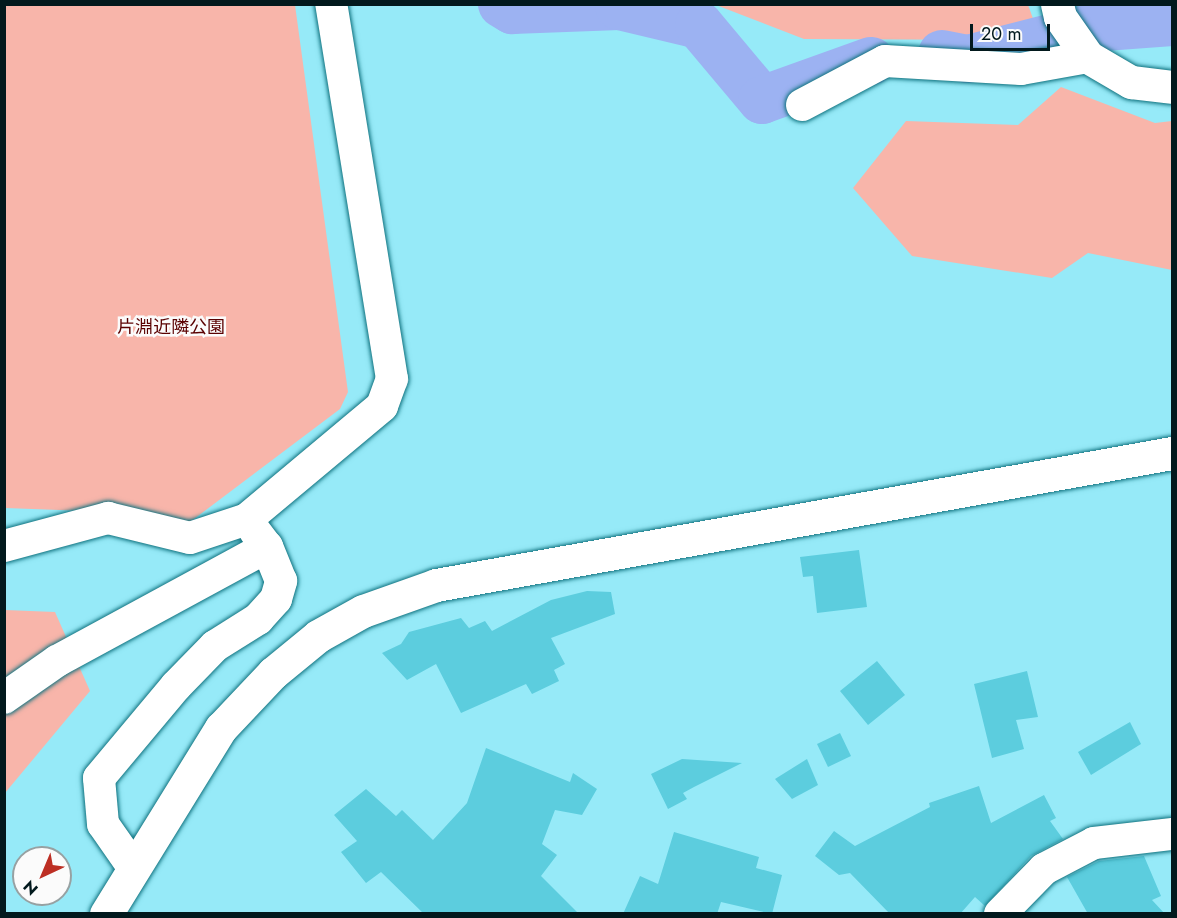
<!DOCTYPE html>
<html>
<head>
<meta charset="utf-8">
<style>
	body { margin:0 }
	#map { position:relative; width:1177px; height:918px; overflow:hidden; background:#96eaf8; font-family:Jost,"Noto Sans JP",sans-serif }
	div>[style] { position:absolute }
	.green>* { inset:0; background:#f8b5aa }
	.river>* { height:48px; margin:-24px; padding:0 24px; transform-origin:24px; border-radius:24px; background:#9cb2f2 }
	.building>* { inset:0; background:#5ccdde }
	.roads { filter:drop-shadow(0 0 2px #0e717e) drop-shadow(0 0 2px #0e717e) }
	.minor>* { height:32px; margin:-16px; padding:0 16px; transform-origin:16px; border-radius:16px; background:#fff }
	.tertiary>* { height:33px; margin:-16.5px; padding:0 16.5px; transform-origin:16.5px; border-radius:16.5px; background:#fff }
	span { translate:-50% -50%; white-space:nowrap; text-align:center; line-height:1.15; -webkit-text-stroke:5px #fbfbfb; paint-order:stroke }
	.park-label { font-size:18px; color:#5a0101 }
	.frame { position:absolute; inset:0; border:6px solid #02191d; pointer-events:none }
	.north { position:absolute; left:12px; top:846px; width:60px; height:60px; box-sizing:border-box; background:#fbfbfb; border:2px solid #97a1a2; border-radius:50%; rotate:224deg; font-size:16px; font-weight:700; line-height:24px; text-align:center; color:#02191d }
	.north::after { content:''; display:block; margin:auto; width:21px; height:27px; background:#bd2f24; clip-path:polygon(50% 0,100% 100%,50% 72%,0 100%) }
	.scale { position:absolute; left:970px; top:24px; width:80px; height:27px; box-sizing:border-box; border:3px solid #02191d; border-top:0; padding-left:8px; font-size:18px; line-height:21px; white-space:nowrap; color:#02191d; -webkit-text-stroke:4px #fbfbfb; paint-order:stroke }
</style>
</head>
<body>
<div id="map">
	<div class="green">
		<div style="clip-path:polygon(5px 5px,295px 5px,348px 392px,340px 409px,190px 522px,114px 512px,5px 508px)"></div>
		<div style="clip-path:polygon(716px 5px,1028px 5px,1041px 40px,804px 39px)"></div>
		<div style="clip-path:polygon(1107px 5px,1172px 5px,1172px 43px,1145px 41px)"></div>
		<div style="clip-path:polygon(1061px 87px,1155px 123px,1172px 121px,1172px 270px,1088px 253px,1052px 278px,912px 256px,853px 188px,906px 121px,1018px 125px)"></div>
		<div style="clip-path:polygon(5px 610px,55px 612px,90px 691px,5px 793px)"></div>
	</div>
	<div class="river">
		<div style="left:502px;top:4px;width:12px;rotate:31deg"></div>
		<div style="left:512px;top:10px;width:107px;rotate:-2.1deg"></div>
		<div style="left:619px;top:6px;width:82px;rotate:13.4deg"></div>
		<div style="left:699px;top:25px;width:98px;rotate:50deg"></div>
		<div style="left:762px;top:100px;width:116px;rotate:-19.7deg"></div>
		<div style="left:942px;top:54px;width:26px;rotate:11deg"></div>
		<div style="left:968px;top:59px;width:126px;rotate:-14.3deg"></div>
		<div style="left:1090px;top:28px;width:82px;rotate:-4.2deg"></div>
	</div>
	<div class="building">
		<div style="clip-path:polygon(859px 550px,867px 607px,817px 613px,813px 576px,803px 577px,800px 557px)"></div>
		<div style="clip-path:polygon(587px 591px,611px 592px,615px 614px,551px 638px,565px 664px,554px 670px,559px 681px,532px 694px,526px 684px,461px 713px,436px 664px,407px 680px,382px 653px,401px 644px,409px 632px,461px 618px,469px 628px,485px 621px,492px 631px,551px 600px)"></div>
		<div style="clip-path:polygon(877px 661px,905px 695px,868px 725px,840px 691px)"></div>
		<div style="clip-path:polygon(1027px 671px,1038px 717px,1016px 720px,1024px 749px,992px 758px,974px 684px)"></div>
		<div style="clip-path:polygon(1130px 722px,1141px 744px,1091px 775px,1078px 752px)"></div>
		<div style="clip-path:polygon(840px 733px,851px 756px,828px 767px,817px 744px)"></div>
		<div style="clip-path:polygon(486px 748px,570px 782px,573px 773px,597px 789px,582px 815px,555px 810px,542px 844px,557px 855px,541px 876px,579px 914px,424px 914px,381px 872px,366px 883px,341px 852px,357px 841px,334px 815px,366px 789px,396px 816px,402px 810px,433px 840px,467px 803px)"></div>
		<div style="clip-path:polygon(682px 759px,742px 763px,694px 787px,683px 793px,687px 799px,668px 809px,651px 774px)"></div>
		<div style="clip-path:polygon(807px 759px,818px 785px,792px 799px,775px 779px)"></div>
		<div style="clip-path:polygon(979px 786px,991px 823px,1044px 795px,1056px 818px,1050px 821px,1063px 839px,1031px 856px,985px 906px,975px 897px,960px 914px,890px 914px,850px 873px,839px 875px,815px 856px,834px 831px,855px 846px,930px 807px,929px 803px)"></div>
		<div style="clip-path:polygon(674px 832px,759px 857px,756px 868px,782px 875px,772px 914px,721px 902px,717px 914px,623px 914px,640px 876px,658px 884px)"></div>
		<div style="clip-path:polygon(1144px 856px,1161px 896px,1152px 900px,1165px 914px,1088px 914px,1067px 877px,1099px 861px)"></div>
	</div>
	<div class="roads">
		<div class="minor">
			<div style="left:802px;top:105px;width:94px;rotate:-27.9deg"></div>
			<div style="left:885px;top:61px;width:136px;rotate:3.4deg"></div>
			<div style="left:1021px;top:69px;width:68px;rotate:-10.2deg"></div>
			<div style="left:4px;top:546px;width:108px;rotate:-15.1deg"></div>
			<div style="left:108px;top:518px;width:84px;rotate:13.7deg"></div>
			<div style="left:190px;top:538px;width:60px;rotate:-18.4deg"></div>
			<div style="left:247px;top:519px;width:176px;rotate:-39.9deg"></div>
			<div style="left:382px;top:406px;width:29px;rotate:-70deg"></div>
			<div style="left:392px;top:379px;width:380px;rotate:-99.2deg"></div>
			<div style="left:4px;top:698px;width:65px;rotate:-34.9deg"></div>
			<div style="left:57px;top:661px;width:239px;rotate:-28.5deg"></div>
			<div style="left:267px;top:547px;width:20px;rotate:-127deg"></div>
			<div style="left:133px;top:867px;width:52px;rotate:-124.9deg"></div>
			<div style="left:103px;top:824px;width:46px;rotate:-95deg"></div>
			<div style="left:99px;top:778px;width:120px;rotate:-50.1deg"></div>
			<div style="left:176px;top:686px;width:56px;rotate:-45.7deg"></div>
			<div style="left:215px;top:646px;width:51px;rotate:-32.1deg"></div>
			<div style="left:258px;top:619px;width:27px;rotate:-48deg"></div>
			<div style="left:276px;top:599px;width:19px;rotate:-74deg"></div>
			<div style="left:281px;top:581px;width:37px;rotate:-112deg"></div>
			<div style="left:1000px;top:914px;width:63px;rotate:-45.6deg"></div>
			<div style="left:1044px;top:869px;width:56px;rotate:-27.5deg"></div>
			<div style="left:1094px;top:843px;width:79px;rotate:-6.6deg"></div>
		</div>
		<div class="tertiary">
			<div style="left:1057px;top:4px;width:13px;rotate:77deg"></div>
			<div style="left:1060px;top:17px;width:49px;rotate:55deg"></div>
			<div style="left:1088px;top:57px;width:50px;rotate:30.2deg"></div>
			<div style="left:1131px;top:82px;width:41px;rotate:7deg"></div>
			<div style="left:106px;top:914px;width:219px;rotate:-58.3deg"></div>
			<div style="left:221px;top:728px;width:76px;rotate:-46.6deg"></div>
			<div style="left:273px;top:673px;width:58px;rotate:-39.4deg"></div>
			<div style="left:318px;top:636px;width:51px;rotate:-29.1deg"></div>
			<div style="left:363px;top:611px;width:77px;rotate:-19.6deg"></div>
			<div style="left:436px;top:585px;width:748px;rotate:-10.17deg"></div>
		</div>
	</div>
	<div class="park-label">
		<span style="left:171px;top:327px">片淵近隣公園</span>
	</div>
	<div class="frame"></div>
	<div class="north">N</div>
	<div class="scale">20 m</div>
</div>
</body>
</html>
